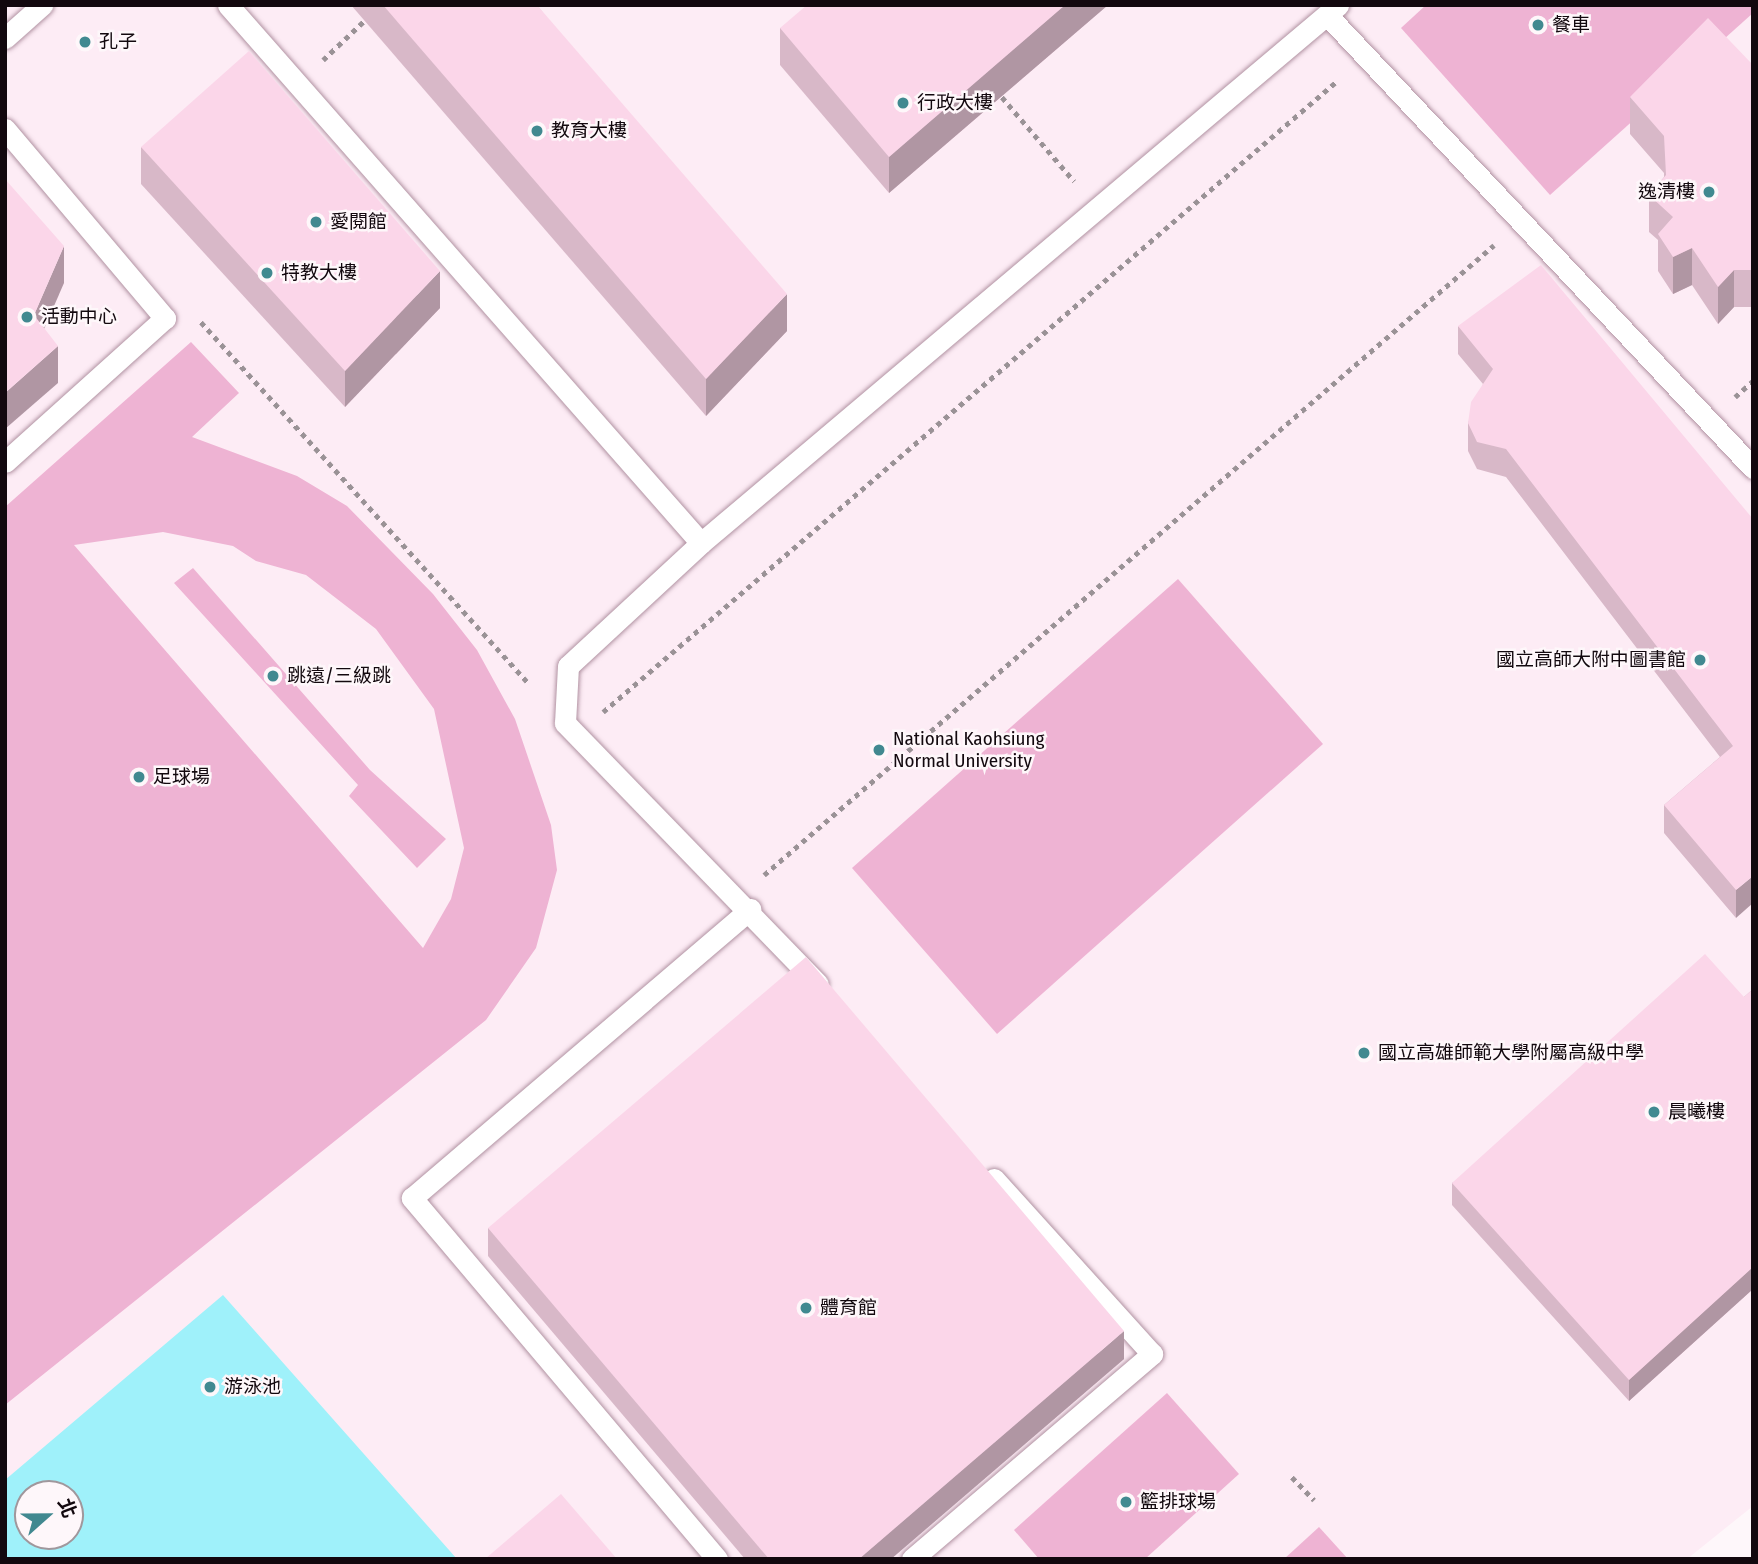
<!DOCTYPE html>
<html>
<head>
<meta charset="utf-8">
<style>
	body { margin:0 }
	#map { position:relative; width:1758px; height:1564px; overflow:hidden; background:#fef7fa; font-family:"Fira Sans Condensed","Noto Sans TC",sans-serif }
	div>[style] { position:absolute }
	.built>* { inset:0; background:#fdecf5 }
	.green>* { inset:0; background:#eeb3d3 }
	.water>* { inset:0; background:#9ff1fa }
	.path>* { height:4.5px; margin-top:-2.25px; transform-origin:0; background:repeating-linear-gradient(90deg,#9a9296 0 5px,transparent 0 10px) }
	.roads { filter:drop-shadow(0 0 2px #b192a2) drop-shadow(0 0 2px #b192a2) }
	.lane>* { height:21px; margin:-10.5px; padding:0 10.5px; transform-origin:10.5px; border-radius:10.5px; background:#fff }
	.wall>* { inset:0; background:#d8b8c8 }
	.shaded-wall>* { inset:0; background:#b096a3 }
	.building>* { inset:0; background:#fbd6e9 }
	.dots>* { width:19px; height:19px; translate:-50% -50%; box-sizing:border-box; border:4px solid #fef7fa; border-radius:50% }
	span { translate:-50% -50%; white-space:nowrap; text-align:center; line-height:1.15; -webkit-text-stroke:5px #fef7fa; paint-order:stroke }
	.poi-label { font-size:19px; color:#12080e }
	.left { translate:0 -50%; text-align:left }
	.right { translate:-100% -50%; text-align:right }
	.frame { position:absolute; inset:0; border:7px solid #12080e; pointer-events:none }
	.north { position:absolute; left:14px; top:1480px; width:70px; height:70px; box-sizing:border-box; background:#fef7fa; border:2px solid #a0979c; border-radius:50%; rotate:69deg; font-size:19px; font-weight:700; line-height:28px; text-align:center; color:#12080e }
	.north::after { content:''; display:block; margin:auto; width:24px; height:32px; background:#418990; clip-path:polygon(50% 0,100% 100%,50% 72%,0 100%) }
</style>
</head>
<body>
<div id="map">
	<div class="built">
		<div style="clip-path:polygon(evenodd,5px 5px,1753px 5px,1753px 1506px,1687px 1559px,5px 1559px,5px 5px,28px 1494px,70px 1494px,70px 1536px,28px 1536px,28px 1494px)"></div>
	</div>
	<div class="green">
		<div style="clip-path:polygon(1426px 5px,1753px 5px,1753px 13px,1550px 195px,1401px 28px)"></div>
		<div style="clip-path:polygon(evenodd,191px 342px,239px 393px,192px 437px,297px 476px,347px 506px,433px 594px,477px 650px,515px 719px,551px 825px,557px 870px,536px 948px,486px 1020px,5px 1405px,5px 507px,191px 342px,163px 532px,233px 546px,256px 561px,306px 575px,376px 629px,434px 709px,464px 848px,451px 899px,423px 948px,74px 545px,163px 532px)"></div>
		<div style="clip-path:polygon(193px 568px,370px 770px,446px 839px,417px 868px,349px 796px,358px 785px,174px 583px)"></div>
		<div style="clip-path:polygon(1178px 579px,1323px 744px,997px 1034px,852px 868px)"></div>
		<div style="clip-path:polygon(1167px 1393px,1239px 1474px,1145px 1559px,1039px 1559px,1014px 1530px)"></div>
		<div style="clip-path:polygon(1319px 1527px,1348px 1559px,1284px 1559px)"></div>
	</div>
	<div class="water">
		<div style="clip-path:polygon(evenodd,223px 1295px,457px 1559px,5px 1559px,5px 1480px,223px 1295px,28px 1494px,70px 1494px,70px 1536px,28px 1536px,28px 1494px)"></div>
	</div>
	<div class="path">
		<div style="left:323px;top:60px;width:57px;rotate:-43.6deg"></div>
		<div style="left:1002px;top:97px;width:111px;rotate:49.4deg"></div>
		<div style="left:201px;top:322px;width:488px;rotate:47.8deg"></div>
		<div style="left:1735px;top:397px;width:24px;rotate:-42deg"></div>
		<div style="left:603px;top:712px;width:968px;rotate:-40.68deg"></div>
		<div style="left:764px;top:875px;width:964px;rotate:-40.79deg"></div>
		<div style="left:1292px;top:1477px;width:32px;rotate:46deg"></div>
	</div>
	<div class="roads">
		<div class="lane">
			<div style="left:228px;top:5px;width:716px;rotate:48.68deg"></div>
			<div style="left:701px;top:543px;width:834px;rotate:-40.18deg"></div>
			<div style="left:1327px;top:15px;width:622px;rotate:46.76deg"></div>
			<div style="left:5px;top:38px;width:50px;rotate:-41.7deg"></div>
			<div style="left:5px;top:129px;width:248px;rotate:49.8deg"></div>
			<div style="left:165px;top:318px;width:215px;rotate:138deg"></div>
			<div style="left:701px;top:543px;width:181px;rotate:137.2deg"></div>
			<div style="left:568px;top:666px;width:57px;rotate:93deg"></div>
			<div style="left:565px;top:723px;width:363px;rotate:45.9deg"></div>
			<div style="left:717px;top:1559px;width:473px;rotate:-130.2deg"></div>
			<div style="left:412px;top:1198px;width:445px;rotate:-40.5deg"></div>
			<div style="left:912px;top:1559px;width:316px;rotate:-40.5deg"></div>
			<div style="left:1152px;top:1354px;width:236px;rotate:-132.1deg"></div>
		</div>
	</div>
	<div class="wall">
		<div style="clip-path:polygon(351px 5px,537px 5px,787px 331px,706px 416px)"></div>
		<div style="clip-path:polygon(1108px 5px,889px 193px,780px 65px,780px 28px)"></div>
		<div style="clip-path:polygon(1753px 65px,1753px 307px,1734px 307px,1718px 324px,1692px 285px,1673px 294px,1658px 271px,1658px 240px,1649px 232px,1649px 195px,1664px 177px,1664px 173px,1630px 134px,1630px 97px)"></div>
		<div style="clip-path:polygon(141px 147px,440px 308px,345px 407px,141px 184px)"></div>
		<div style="clip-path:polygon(1458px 326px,1753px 519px,1736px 918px,1664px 833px,1664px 805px,1720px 757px,1506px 477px,1477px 469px,1468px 451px,1468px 423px,1483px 384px,1458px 354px)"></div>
		<div style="clip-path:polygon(1753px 989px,1753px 1289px,1629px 1401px,1452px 1205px,1452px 1183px,1744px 997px)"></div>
		<div style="clip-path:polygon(488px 1228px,1124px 1359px,891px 1559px,745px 1559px,488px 1256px)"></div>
	</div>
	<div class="shaded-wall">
		<div style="clip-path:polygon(1065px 5px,1108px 5px,889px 193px,889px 157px)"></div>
		<div style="clip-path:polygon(64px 246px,64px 283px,34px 352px,34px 315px)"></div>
		<div style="clip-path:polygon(1692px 248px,1692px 285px,1673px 294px,1673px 257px)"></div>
		<div style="clip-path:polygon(1734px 270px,1734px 307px,1718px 324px,1718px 287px)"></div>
		<div style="clip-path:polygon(440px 271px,440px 308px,345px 407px,345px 371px)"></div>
		<div style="clip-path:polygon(787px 294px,787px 331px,706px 416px,706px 379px)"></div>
		<div style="clip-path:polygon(58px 346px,58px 383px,5px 429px,5px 393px)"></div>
		<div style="clip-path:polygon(1753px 876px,1753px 903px,1736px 918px,1736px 890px)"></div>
		<div style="clip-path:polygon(1753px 1267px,1753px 1289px,1629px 1401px,1629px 1380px)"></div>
		<div style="clip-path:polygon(1124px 1331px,1124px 1359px,891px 1559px,859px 1559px)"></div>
	</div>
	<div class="building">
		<div style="clip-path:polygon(383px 5px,537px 5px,787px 294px,706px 379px)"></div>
		<div style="clip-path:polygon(807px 5px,1065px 5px,889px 157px,780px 28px)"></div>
		<div style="clip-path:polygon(1708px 18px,1753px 65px,1753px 270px,1734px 270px,1718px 287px,1692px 248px,1673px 257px,1658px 234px,1673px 217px,1649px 195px,1666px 175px,1664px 136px,1630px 97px)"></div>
		<div style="clip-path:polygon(249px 51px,440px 271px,345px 371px,141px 147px)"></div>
		<div style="clip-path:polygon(5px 179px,64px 246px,34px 315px,58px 346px,5px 393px)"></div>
		<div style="clip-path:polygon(1541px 265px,1753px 519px,1753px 876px,1736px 890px,1664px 805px,1733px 746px,1506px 449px,1477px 442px,1468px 423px,1471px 402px,1493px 369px,1458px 326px)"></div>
		<div style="clip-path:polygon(1705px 954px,1744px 997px,1753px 989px,1753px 1267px,1629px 1380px,1452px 1183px)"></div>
		<div style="clip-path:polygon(806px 957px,1124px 1331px,859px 1559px,769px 1559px,488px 1228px)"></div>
		<div style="clip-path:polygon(561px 1494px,617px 1559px,485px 1559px)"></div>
	</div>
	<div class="dots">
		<div style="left:1538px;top:25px;background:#418990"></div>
		<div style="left:85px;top:42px;background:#418990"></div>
		<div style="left:903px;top:103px;background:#418990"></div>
		<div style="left:537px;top:131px;background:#418990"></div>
		<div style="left:1709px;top:192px;background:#418990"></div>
		<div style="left:316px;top:222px;background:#418990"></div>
		<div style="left:267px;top:273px;background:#418990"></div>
		<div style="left:27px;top:317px;background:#418990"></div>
		<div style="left:1700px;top:660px;background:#418990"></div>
		<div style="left:273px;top:676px;background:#418990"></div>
		<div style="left:879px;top:750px;background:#418990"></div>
		<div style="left:139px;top:777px;background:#418990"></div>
		<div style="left:1364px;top:1053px;background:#418990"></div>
		<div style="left:1654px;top:1112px;background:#418990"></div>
		<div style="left:806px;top:1308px;background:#418990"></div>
		<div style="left:210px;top:1387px;background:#418990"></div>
		<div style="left:1126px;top:1502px;background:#418990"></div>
	</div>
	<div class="poi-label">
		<span class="left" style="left:1552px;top:25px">餐車</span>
		<span class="left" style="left:99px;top:42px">孔子</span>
		<span class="left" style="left:917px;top:103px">行政大樓</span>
		<span class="left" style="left:551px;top:131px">教育大樓</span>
		<span class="right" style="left:1695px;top:192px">逸清樓</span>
		<span class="left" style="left:330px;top:222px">愛閱館</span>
		<span class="left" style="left:281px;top:273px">特教大樓</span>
		<span class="left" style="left:41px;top:317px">活動中心</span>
		<span class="right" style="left:1686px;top:660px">國立高師大附中圖書館</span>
		<span class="left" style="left:287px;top:676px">跳遠/三級跳</span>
		<span class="left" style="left:893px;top:750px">National Kaohsiung<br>Normal University</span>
		<span class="left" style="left:153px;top:777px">足球場</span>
		<span class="left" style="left:1378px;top:1053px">國立高雄師範大學附屬高級中學</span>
		<span class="left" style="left:1668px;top:1112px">晨曦樓</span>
		<span class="left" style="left:820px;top:1308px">體育館</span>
		<span class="left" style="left:224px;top:1387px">游泳池</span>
		<span class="left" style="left:1140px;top:1502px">籃排球場</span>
	</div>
	<div class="frame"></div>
	<div class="north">北</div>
</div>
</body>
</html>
